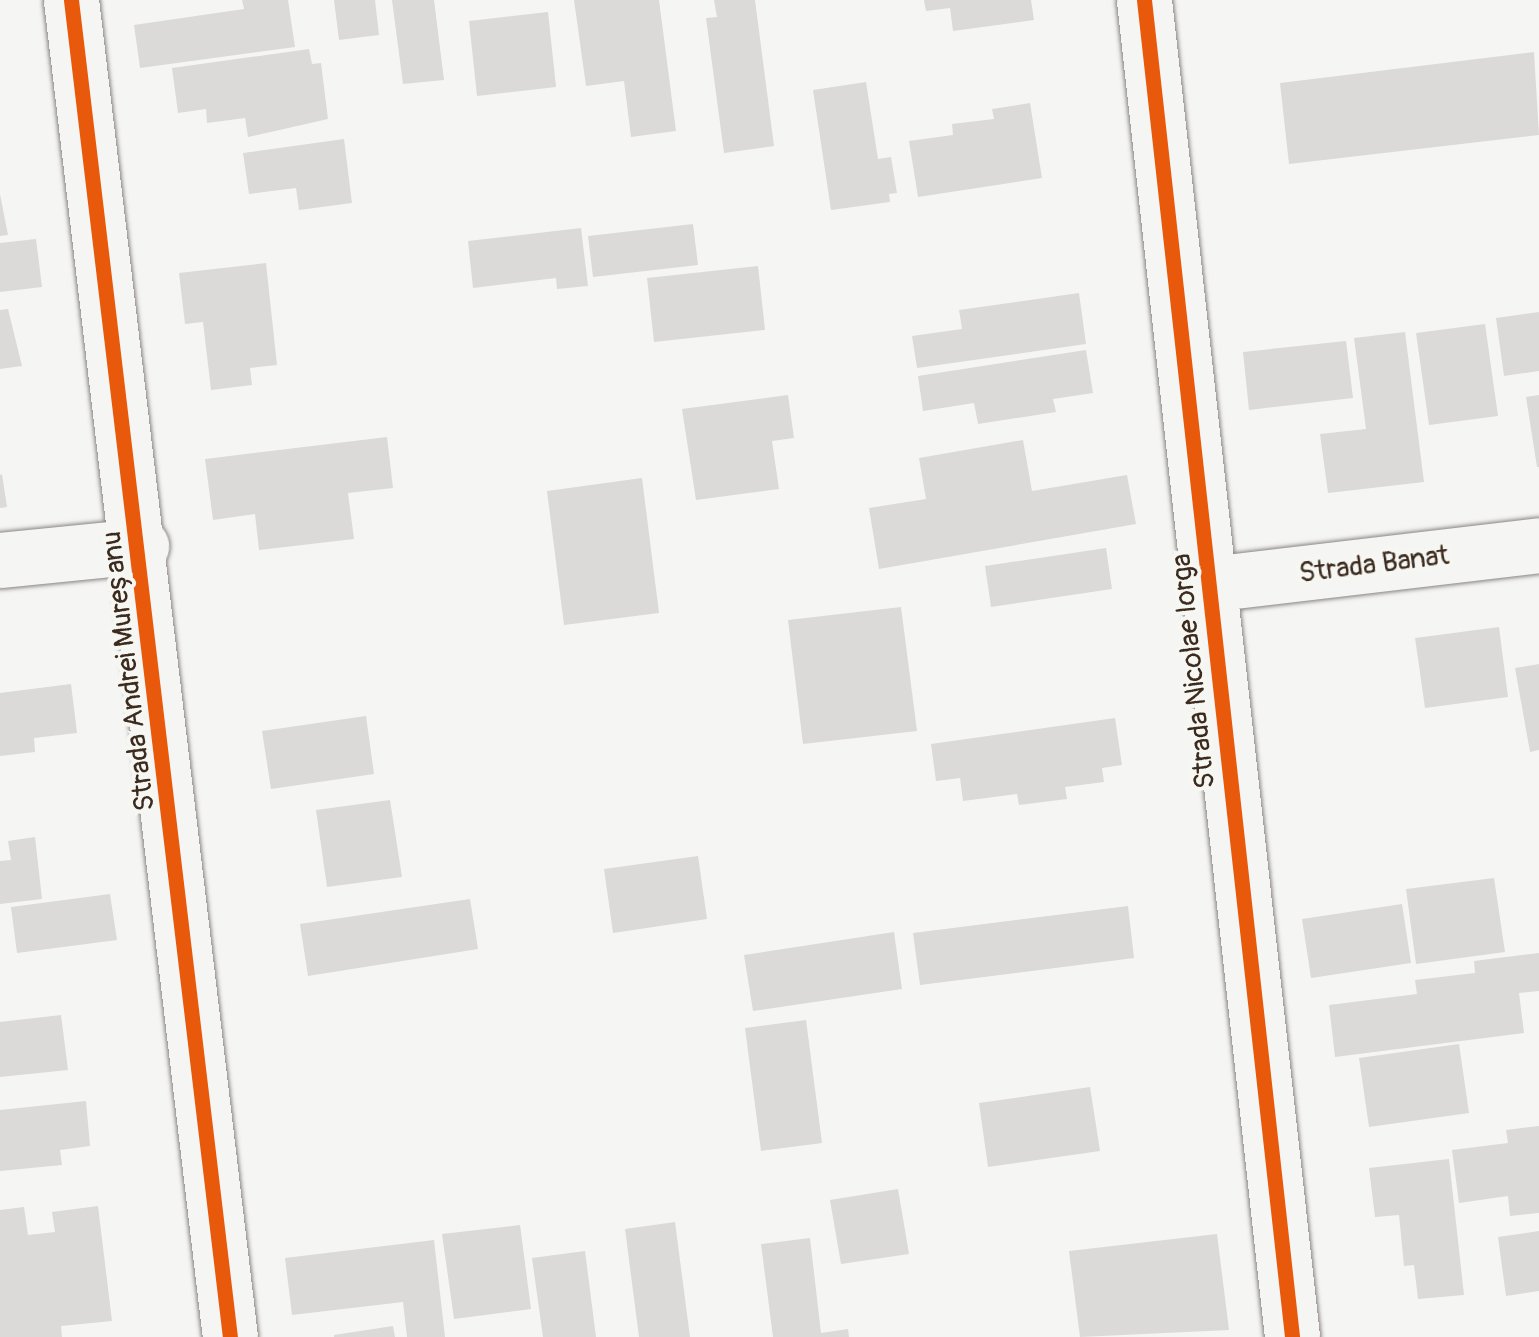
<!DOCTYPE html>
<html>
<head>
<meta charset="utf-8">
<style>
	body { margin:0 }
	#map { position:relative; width:1539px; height:1337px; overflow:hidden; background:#f5f5f3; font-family:Pangolin,sans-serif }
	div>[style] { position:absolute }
	.building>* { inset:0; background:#dbdad8 }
	.roads { filter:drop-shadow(0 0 2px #8a8683) drop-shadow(0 0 2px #8a8683) }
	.minor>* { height:55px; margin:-27.5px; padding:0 27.5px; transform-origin:27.5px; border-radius:27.5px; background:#f5f5f3 }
	.tertiary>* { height:55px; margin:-27.5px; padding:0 27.5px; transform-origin:27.5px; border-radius:27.5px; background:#f5f5f3 }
	.cycleway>* { height:15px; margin:-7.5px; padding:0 7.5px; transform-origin:7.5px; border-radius:7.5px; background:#e8590c }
	span { translate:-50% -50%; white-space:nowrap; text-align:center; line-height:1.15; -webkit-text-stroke:8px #f6f6f2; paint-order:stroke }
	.street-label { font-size:28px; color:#3b2a1e }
</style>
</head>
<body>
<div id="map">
	<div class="building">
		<div style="clip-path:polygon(242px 0,288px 0,295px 47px,140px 68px,134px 25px,244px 9px)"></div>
		<div style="clip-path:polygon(334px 0,375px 0,379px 35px,339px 40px)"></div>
		<div style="clip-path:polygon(392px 0,434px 0,444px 80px,403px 84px)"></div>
		<div style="clip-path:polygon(574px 0,659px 0,676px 131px,631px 137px,624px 81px,586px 86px)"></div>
		<div style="clip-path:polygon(714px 0,755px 0,774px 146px,724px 153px,706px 18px,717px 17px)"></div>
		<div style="clip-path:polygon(924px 0,1031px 0,1034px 20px,953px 31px,950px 8px,926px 11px)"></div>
		<div style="clip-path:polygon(548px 12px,556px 87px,477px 96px,469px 21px)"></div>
		<div style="clip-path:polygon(309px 49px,312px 64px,321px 63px,328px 119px,248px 137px,245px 118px,207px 123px,206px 109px,178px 113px,172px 68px)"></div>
		<div style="clip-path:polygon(1534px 52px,1539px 135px,1289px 164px,1280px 83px)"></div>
		<div style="clip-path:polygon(866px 82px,878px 159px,891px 157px,897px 193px,889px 194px,890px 202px,831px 210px,813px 90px)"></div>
		<div style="clip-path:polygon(1030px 103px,1042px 178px,918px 197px,909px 141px,953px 135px,952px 124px,994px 119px,992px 109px)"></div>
		<div style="clip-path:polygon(344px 139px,352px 203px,299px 210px,296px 188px,249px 194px,243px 153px)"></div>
		<div style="clip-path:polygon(0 194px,8px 235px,0 236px)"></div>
		<div style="clip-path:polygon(693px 224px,698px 265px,593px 277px,588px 236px)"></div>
		<div style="clip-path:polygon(581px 228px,588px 286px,557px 289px,556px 278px,473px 288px,468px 241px)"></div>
		<div style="clip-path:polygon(36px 239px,42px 287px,0 292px,0 243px)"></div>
		<div style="clip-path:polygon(266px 263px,277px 365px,250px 368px,252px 385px,211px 390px,203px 322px,185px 324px,179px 273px)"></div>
		<div style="clip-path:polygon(758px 266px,765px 330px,654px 342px,647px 278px)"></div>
		<div style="clip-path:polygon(1079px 293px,1086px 344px,917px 368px,912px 336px,962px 329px,959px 310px)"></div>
		<div style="clip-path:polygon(8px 309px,22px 366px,0 369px,0 310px)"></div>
		<div style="clip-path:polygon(1539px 312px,1539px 371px,1504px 376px,1496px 318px)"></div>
		<div style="clip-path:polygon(1485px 324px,1498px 416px,1429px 425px,1416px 333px)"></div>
		<div style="clip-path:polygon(1405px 332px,1424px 482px,1328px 493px,1320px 434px,1366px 429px,1354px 338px)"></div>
		<div style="clip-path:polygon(1346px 341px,1353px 398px,1249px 410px,1243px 352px)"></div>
		<div style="clip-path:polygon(1086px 350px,1093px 393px,1053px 399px,1056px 412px,978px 424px,974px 403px,923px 411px,918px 376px)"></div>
		<div style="clip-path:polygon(788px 395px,794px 438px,772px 441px,779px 489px,696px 500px,682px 409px)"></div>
		<div style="clip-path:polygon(1539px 395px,1539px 467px,1537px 467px,1526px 397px)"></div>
		<div style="clip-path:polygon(387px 437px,393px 488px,348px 493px,354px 539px,259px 550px,255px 514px,213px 520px,205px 459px)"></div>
		<div style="clip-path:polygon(1023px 440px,1032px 491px,1127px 475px,1136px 524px,879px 569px,869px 508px,926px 499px,919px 458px)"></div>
		<div style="clip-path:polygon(2px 474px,7px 507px,0 508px,0 475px)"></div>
		<div style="clip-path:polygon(642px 478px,659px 613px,564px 625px,547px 491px)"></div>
		<div style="clip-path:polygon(1106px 548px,1112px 589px,991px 607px,985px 566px)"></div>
		<div style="clip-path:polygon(901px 607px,917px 731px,803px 744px,788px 620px)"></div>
		<div style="clip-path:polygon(1499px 627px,1508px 697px,1425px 708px,1415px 638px)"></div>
		<div style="clip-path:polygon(1539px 664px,1539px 750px,1530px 752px,1515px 668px)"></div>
		<div style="clip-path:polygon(71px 684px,77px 733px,34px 738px,35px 752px,0 756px,0 693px)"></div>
		<div style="clip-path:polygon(366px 716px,374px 774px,271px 789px,262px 731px)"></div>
		<div style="clip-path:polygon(1115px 718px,1122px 765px,1102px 768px,1104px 782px,1065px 787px,1067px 799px,1019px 805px,1017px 794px,963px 801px,960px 778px,936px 781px,931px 744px)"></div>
		<div style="clip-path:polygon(390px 800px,402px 877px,327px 887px,316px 810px)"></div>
		<div style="clip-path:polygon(35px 837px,42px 899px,0 904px,0 861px,11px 860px,8px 841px)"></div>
		<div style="clip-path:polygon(698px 856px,707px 919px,613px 933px,604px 869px)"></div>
		<div style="clip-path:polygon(1494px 878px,1505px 952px,1416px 964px,1406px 889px)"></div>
		<div style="clip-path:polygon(110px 894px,117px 940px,17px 953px,11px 907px)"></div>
		<div style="clip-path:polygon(470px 899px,478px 949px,308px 976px,300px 924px)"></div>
		<div style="clip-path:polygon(1402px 904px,1411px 963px,1311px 978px,1302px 919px)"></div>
		<div style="clip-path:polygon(1128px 906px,1134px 958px,920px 985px,913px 933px)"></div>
		<div style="clip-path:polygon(894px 932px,902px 989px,753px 1011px,744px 955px)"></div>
		<div style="clip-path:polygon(1539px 953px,1539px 991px,1519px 993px,1524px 1033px,1335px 1057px,1329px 1005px,1417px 994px,1415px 980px,1475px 973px,1474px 961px)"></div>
		<div style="clip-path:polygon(61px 1015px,68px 1070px,0 1077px,0 1022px)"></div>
		<div style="clip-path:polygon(806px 1020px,822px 1143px,761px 1151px,745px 1028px)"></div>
		<div style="clip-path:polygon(1459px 1044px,1469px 1113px,1369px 1127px,1359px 1058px)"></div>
		<div style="clip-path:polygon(1090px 1087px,1100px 1151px,988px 1167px,979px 1103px)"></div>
		<div style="clip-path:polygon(86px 1101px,90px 1146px,60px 1150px,62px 1165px,0 1171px,0 1110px)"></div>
		<div style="clip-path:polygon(1539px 1126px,1539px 1213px,1510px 1216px,1508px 1196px,1459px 1203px,1452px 1150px,1508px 1143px,1506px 1130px)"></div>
		<div style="clip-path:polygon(1449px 1159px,1464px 1295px,1418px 1299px,1414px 1265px,1404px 1266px,1399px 1215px,1375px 1217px,1369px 1168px)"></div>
		<div style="clip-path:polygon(898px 1189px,909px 1254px,841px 1264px,830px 1200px)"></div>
		<div style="clip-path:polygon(98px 1206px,112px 1321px,61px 1326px,62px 1337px,0 1337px,0 1210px,24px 1207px,28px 1235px,55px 1232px,52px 1212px)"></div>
		<div style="clip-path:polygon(675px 1222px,690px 1337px,639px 1337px,625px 1229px)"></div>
		<div style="clip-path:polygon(520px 1225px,531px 1309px,454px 1319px,442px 1234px)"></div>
		<div style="clip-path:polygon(1539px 1231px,1539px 1291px,1506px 1296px,1498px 1237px)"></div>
		<div style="clip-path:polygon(1217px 1234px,1229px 1330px,1080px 1337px,1069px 1251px)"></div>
		<div style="clip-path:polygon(810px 1238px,821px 1333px,848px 1329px,849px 1337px,773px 1337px,761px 1244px)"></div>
		<div style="clip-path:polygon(434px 1240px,445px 1337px,407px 1337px,403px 1302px,292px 1315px,285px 1258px)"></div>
		<div style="clip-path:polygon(585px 1251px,596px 1337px,543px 1337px,532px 1258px)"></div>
		<div style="clip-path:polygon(393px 1326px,395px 1337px,334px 1337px,334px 1335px)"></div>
	</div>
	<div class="roads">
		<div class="minor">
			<div style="left:71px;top:0;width:1346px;rotate:83.22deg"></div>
			<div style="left:0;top:560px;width:142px;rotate:-5.7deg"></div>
			<div style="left:1209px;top:584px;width:332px;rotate:-6.7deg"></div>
		</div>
		<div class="tertiary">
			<div style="left:1144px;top:0;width:1345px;rotate:83.68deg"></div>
		</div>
	</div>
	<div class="cycleway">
		<div style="left:71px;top:0;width:1346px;rotate:83.22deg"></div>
		<div style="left:1144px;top:0;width:1345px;rotate:83.68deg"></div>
	</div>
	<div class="street-label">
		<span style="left:1374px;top:565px;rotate:-7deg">Strada Banat</span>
		<span style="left:129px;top:671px;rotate:-97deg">Strada Andrei Mureșanu</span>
		<span style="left:1194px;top:671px;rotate:-96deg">Strada Nicolae Iorga</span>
	</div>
</div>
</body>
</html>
